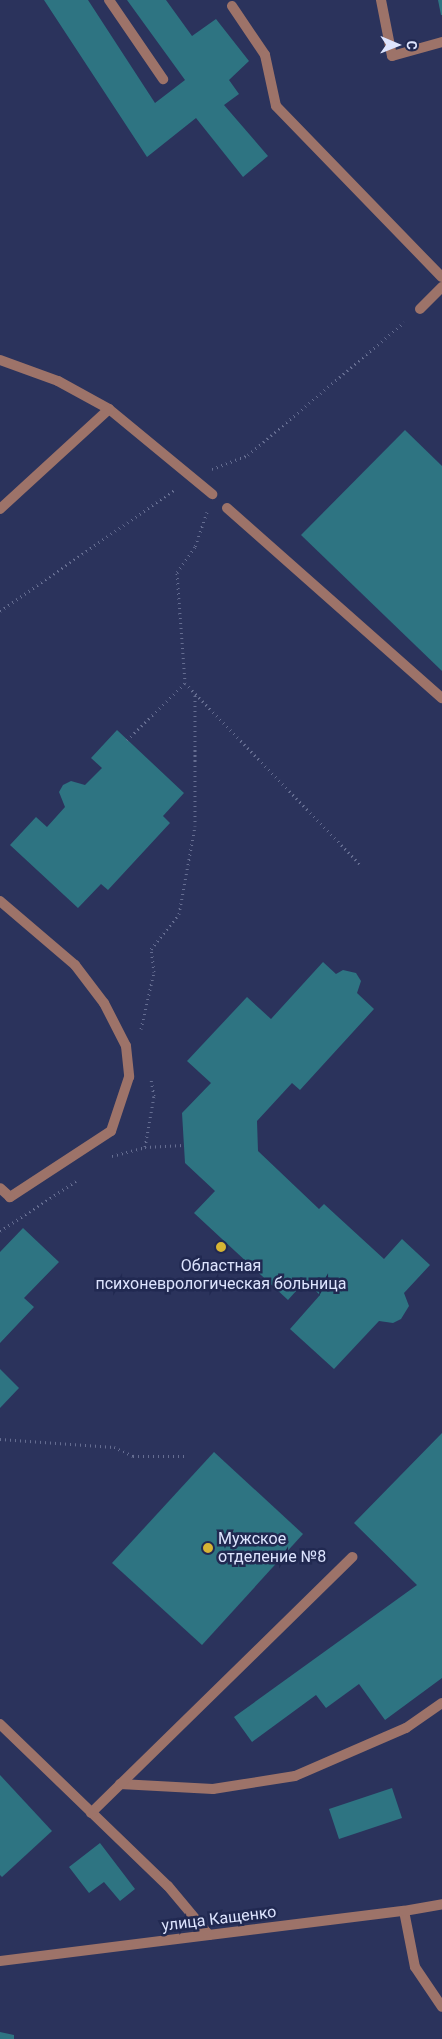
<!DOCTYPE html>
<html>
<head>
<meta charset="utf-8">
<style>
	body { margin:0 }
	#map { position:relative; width:442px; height:2039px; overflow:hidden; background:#2b335c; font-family:Roboto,sans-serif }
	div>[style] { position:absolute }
	.building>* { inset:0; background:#2e7482 }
	.path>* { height:3px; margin-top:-1.5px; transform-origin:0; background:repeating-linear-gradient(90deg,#656d91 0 1px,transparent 0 5px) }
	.lane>* { height:10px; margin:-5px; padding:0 5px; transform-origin:5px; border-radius:5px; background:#9d7369 }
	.street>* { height:10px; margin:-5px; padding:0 5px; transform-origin:5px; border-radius:5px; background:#9d7369 }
	.dots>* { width:14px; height:14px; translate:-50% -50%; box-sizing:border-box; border:2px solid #212951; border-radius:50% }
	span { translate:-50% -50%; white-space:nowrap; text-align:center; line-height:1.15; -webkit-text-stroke:5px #212951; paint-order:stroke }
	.poi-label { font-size:16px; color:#dde4fe }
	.left { translate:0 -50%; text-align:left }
	.street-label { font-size:16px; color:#dde4fe }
	.north { position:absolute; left:372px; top:20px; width:50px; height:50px; -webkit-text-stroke:4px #212951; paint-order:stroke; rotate:91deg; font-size:14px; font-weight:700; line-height:20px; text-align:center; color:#dde4fe }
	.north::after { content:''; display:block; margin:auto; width:18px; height:22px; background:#dde4fe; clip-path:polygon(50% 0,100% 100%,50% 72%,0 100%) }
</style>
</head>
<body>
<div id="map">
	<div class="building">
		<div style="clip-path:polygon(44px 0,88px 0,155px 103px,185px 80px,127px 0,166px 0,192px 36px,216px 19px,249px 61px,229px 80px,239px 94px,224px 105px,268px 156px,243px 177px,196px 118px,147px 157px)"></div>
		<div style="clip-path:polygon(438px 0,442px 0,442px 15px,441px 15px)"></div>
		<div style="clip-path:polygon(405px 430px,442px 466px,442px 671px,301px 535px)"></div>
		<div style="clip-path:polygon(117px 730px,184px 793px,163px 816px,170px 823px,108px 890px,101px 884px,78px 908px,10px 845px,36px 817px,47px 827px,65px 807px,59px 792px,63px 785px,71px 781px,85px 785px,102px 768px,91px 758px)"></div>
		<div style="clip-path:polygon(323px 962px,336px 974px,343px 970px,356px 973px,361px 981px,357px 993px,374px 1009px,300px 1090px,292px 1083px,257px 1121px,258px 1151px,319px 1209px,324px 1204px,384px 1259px,402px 1239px,430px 1265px,404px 1293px,409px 1306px,401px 1319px,393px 1323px,379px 1321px,334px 1369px,290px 1329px,320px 1295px,305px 1281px,288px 1300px,194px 1213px,215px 1191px,185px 1163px,182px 1113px,211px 1083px,187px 1061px,247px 997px,271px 1019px)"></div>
		<div style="clip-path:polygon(23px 1228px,59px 1262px,24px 1298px,34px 1307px,0 1343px,0 1252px)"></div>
		<div style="clip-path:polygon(0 1369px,19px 1388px,0 1408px)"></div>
		<div style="clip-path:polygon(442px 1433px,442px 1678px,385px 1720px,359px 1684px,326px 1708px,316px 1695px,252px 1742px,234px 1717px,417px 1585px,354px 1523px)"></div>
		<div style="clip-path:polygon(214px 1452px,303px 1534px,202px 1645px,112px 1563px)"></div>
		<div style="clip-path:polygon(0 1775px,52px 1831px,2px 1877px,0 1875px)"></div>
		<div style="clip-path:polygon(392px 1788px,402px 1818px,339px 1839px,329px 1809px)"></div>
		<div style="clip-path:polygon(100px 1843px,135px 1889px,120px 1901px,104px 1882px,89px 1893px,69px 1867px)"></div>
		<div style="clip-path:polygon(0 2032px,14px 2035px,14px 2039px,0 2039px)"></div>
	</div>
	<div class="path">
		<div style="left:212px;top:469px;width:39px;rotate:-21deg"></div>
		<div style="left:248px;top:455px;width:205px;rotate:-40.4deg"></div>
		<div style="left:207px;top:512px;width:37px;rotate:109deg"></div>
		<div style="left:195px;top:547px;width:32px;rotate:125deg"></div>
		<div style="left:177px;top:573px;width:110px;rotate:85.8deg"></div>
		<div style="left:185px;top:683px;width:253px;rotate:46deg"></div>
		<div style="left:0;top:611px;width:212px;rotate:-34.8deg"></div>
		<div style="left:127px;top:740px;width:81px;rotate:-44.5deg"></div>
		<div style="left:141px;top:1029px;width:58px;rotate:-77.2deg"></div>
		<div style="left:154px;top:972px;width:23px;rotate:-97deg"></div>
		<div style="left:151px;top:949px;width:45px;rotate:-51.3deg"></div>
		<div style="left:179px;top:914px;width:89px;rotate:-79.7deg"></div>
		<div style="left:195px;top:826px;width:133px;rotate:-90deg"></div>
		<div style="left:145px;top:1147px;width:52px;rotate:-80deg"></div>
		<div style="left:154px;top:1096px;width:17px;rotate:-100deg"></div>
		<div style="left:112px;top:1156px;width:34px;rotate:-15deg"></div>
		<div style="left:145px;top:1147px;width:39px;rotate:-3deg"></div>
		<div style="left:0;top:1231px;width:91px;rotate:-33.3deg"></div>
		<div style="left:0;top:1439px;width:114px;rotate:4deg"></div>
		<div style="left:114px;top:1447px;width:21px;rotate:25deg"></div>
		<div style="left:133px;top:1456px;width:51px"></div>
	</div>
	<div class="lane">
		<div style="left:109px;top:0;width:96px;rotate:55.6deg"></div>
		<div style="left:381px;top:0;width:57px;rotate:78.9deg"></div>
		<div style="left:392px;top:56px;width:52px;rotate:-15.6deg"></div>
		<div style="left:232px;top:6px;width:59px;rotate:56deg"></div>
		<div style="left:265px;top:55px;width:52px;rotate:77.8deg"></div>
		<div style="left:276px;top:106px;width:238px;rotate:45.9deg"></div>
		<div style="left:0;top:360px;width:62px;rotate:19.9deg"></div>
		<div style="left:58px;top:381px;width:58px;rotate:28.8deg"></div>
		<div style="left:109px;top:409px;width:134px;rotate:39.5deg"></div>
		<div style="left:227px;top:508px;width:287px;rotate:41.5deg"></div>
		<div style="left:0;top:509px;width:148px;rotate:-42.5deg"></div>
		<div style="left:0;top:901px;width:99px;rotate:40.5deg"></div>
		<div style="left:75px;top:965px;width:48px;rotate:52.7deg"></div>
		<div style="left:104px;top:1003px;width:48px;rotate:62.9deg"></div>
		<div style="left:126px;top:1046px;width:31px;rotate:84deg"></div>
		<div style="left:129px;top:1077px;width:57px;rotate:108.4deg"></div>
		<div style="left:111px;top:1131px;width:121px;rotate:146.8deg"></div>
		<div style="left:10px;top:1197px;width:13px;rotate:-138deg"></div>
		<div style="left:0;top:1724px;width:233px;rotate:44deg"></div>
		<div style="left:168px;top:1886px;width:64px;rotate:50.1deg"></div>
		<div style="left:120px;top:1784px;width:93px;rotate:3.1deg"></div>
		<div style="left:213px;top:1789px;width:83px;rotate:-9deg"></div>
		<div style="left:295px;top:1776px;width:121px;rotate:-23.4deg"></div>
		<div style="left:406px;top:1728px;width:44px;rotate:-34.8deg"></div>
		<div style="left:91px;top:1813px;width:366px;rotate:-44.4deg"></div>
		<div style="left:404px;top:1911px;width:57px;rotate:78.9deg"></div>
		<div style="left:415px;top:1967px;width:48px;rotate:56deg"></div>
	</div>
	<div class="street">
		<div style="left:420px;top:309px;width:31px;rotate:-45deg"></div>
		<div style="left:0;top:1961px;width:407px;rotate:-7.1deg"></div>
		<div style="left:404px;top:1911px;width:39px;rotate:-10deg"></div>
	</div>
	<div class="dots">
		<div style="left:221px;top:1247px;background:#d7b434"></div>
		<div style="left:208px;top:1548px;background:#d7b434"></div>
	</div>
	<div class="poi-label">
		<span style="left:221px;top:1275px">Областная<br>психоневрологическая больница</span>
		<span class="left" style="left:218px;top:1548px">Мужское<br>отделение №8</span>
	</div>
	<div class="street-label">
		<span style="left:219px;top:1919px;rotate:-7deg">улица Кащенко</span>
	</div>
	<div class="north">С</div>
</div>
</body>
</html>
